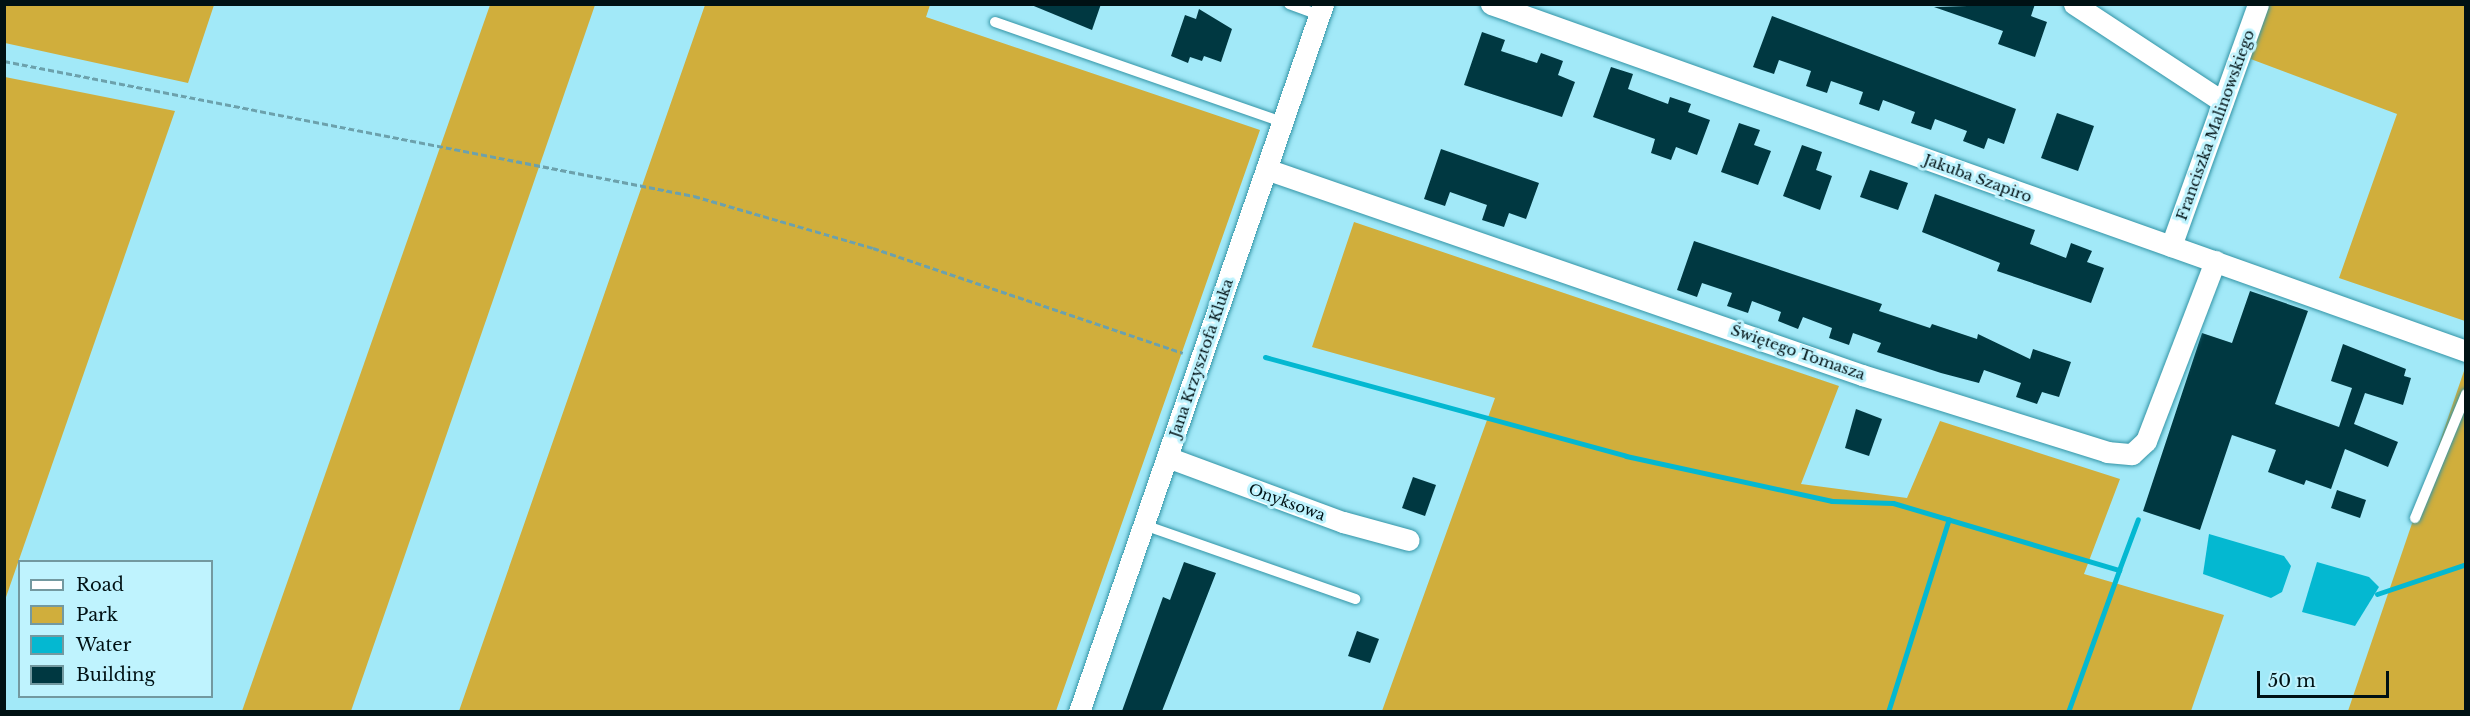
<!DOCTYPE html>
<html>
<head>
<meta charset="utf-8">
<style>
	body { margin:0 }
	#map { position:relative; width:2470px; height:716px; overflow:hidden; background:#a2e9f8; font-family:"Libre Baskerville",serif }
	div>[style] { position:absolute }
	.green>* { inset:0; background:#d0ae3c }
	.water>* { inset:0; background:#04b8d1 }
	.stream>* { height:5px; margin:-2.5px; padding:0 2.5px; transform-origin:2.5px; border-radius:2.5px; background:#04b8d1 }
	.building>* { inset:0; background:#003841 }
	.path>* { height:3px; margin-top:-1.5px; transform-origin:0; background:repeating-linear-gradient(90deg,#6ca1ac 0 6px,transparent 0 9px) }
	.roads { filter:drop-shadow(0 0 2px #3394a6) drop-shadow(0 0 2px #3394a6) }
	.service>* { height:10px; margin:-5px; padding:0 5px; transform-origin:5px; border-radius:5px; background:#fff }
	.minor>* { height:21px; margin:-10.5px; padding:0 10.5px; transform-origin:10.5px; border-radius:10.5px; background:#fff }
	span { translate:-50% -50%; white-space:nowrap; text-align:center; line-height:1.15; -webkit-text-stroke:6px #bff3fe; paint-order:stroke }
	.street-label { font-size:15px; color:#001114 }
	.frame { position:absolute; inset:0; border:6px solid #001114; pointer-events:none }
	.legend { position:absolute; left:18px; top:560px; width:195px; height:138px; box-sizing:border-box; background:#bff3fe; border:2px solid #7399a0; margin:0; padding:8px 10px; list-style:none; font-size:18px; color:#001114 }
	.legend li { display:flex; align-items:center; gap:12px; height:30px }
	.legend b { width:30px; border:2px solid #7399a0 }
	.scale { position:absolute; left:2257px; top:671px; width:132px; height:27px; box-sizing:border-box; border:3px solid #001114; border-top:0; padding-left:8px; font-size:18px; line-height:21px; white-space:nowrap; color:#001114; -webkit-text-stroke:4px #bff3fe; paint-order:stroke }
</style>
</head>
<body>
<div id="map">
	<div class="green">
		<div style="clip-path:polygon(5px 4px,214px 4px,214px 5px,188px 83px,5px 43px)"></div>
		<div style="clip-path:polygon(490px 5px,595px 5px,351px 711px,242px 711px)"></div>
		<div style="clip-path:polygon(705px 5px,930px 5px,926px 17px,1260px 130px,1056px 711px,459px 711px)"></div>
		<div style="clip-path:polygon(2258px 5px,2465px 5px,2465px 321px,2339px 278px,2397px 114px,2240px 55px)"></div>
		<div style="clip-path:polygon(5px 77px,175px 111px,5px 600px,4px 77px)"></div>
		<div style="clip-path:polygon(1354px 222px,1839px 386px,1801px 484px,1907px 498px,1940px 421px,2120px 479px,2084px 574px,2224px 615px,2191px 711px,1382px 711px,1495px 398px,1312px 347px)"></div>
		<div style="clip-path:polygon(2465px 368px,2465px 711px,2348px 711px)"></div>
	</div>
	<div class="water">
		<div style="clip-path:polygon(2209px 534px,2284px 556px,2291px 566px,2282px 592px,2271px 598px,2203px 574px)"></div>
		<div style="clip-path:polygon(2317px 562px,2369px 577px,2379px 587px,2355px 626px,2302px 612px)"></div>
	</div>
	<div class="stream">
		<div style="left:1265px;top:357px;width:374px;rotate:15.3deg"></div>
		<div style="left:1626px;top:456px;width:211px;rotate:12.3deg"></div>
		<div style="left:1832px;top:501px;width:61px;rotate:1.9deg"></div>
		<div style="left:1893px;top:503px;width:236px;rotate:16.5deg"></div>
		<div style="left:2119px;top:570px;width:54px;rotate:-69.6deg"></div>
		<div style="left:2377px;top:594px;width:94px;rotate:-18.6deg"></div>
		<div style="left:1888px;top:712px;width:202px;rotate:-72.5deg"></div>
		<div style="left:2068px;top:712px;width:151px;rotate:-70.2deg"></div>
	</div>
	<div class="building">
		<div style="clip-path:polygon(1029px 4px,1101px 4px,1092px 30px)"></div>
		<div style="clip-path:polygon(2035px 4px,2031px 16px,2047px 22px,2035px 57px,1998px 44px,2003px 31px,1934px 7px)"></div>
		<div style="clip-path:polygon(1199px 9px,1232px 29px,1221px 62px,1204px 56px,1202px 61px,1190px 57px,1188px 63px,1171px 56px,1185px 15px,1196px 19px)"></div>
		<div style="clip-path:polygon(1772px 16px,2016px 109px,2004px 144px,1988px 138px,1984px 149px,1963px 141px,1967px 131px,1935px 119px,1931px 130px,1911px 123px,1915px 112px,1883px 100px,1879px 111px,1859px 104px,1863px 92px,1831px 81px,1827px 93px,1806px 86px,1811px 71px,1779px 60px,1774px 74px,1753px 67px)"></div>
		<div style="clip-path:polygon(1482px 32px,1505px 40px,1501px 51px,1537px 63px,1541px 53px,1563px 61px,1558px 75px,1575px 82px,1562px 117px,1464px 85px)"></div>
		<div style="clip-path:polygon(1611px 67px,1633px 74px,1628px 89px,1668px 104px,1670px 97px,1691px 104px,1688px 112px,1710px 120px,1697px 155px,1676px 147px,1671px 160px,1651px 153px,1655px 139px,1593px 117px)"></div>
		<div style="clip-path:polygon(2057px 113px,2094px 126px,2078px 171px,2041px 158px)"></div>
		<div style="clip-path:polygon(1739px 123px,1760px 130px,1754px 145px,1771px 151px,1758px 185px,1721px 172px)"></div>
		<div style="clip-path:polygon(1802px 145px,1822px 152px,1816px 170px,1832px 176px,1820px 210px,1783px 196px)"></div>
		<div style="clip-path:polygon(1441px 149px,1539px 183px,1526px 219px,1509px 213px,1504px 227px,1482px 220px,1487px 205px,1450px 192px,1445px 206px,1424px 199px)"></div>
		<div style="clip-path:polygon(1870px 170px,1908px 183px,1898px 210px,1860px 197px)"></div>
		<div style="clip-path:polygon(1935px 194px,2035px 230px,2030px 244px,2066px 258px,2071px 243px,2092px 251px,2087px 262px,2104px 268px,2091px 303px,1997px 271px,2000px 263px,1922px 232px)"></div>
		<div style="clip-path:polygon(1694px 241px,1882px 304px,1879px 311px,1930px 328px,1932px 324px,1977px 339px,1978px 334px,2030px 359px,2033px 349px,2071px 362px,2059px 397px,2042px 392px,2037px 404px,2016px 397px,2021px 383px,1984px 370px,1979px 383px,1941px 373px,1877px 352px,1881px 343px,1853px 333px,1849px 345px,1829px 338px,1832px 328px,1803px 317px,1798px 329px,1778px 321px,1781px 312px,1752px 301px,1748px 313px,1727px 306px,1732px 293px,1702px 283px,1697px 297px,1677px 290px)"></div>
		<div style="clip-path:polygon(2250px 291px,2308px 311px,2275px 404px,2339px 427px,2352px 388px,2331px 381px,2343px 344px,2406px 369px,2404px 376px,2411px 378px,2403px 405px,2365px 393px,2354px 424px,2398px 442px,2388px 467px,2345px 449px,2331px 489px,2306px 480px,2304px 485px,2268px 472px,2276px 450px,2232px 435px,2200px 530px,2143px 511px,2202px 333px,2232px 343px)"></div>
		<div style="clip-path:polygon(1856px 409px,1882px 419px,1869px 456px,1845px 448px)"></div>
		<div style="clip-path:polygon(1413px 477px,1436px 485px,1425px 516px,1402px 508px)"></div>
		<div style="clip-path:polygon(2337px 490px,2366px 500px,2360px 518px,2331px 508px)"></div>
		<div style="clip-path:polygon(1184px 562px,1216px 573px,1162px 711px,1122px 711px,1163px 597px,1170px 600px)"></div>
		<div style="clip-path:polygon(1357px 631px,1379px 639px,1370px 663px,1348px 656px)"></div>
	</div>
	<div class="path">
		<div style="left:4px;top:61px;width:703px;rotate:11.07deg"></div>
		<div style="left:694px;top:196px;width:186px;rotate:16.2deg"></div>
		<div style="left:873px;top:248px;width:327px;rotate:18.7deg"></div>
	</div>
	<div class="roads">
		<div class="service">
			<div style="left:1289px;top:4px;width:32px;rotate:20deg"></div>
			<div style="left:995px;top:22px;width:304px;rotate:19.2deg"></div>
			<div style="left:2415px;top:518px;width:134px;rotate:-67.6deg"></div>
			<div style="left:1144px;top:525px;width:224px;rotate:19.3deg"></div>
		</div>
		<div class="minor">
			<div style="left:1491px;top:4px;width:1035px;rotate:19.59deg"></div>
			<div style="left:2074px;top:4px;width:178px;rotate:33.3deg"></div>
			<div style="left:1266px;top:169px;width:631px;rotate:19.07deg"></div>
			<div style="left:1862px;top:375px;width:257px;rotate:17.4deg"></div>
			<div style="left:2107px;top:452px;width:25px;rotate:5deg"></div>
			<div style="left:2132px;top:454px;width:19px;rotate:-43deg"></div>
			<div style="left:2146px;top:441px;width:193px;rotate:-69deg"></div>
			<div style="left:2171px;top:246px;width:257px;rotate:-70.2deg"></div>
			<div style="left:1167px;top:457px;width:188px;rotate:20.3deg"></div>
			<div style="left:1343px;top:522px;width:68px;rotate:15.3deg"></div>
			<div style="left:1079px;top:712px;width:749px;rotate:-70.98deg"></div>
		</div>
	</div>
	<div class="street-label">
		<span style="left:2215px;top:125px;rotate:-70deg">Franciszka Malinowskiego</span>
		<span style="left:1978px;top:178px;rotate:20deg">Jakuba Szapiro</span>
		<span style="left:1798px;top:352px;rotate:19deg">Świętego Tomasza</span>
		<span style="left:1201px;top:358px;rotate:-71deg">Jana Krzysztofa Kluka</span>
		<span style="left:1287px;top:502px;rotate:20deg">Onyksowa</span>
	</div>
	<div class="frame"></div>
	<ul class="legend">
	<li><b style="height:8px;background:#fff"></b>Road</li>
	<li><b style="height:16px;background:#d0ae3c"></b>Park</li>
	<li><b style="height:16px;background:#04b8d1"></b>Water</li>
	<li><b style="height:16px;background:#003841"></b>Building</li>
	</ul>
	<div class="scale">50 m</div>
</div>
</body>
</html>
